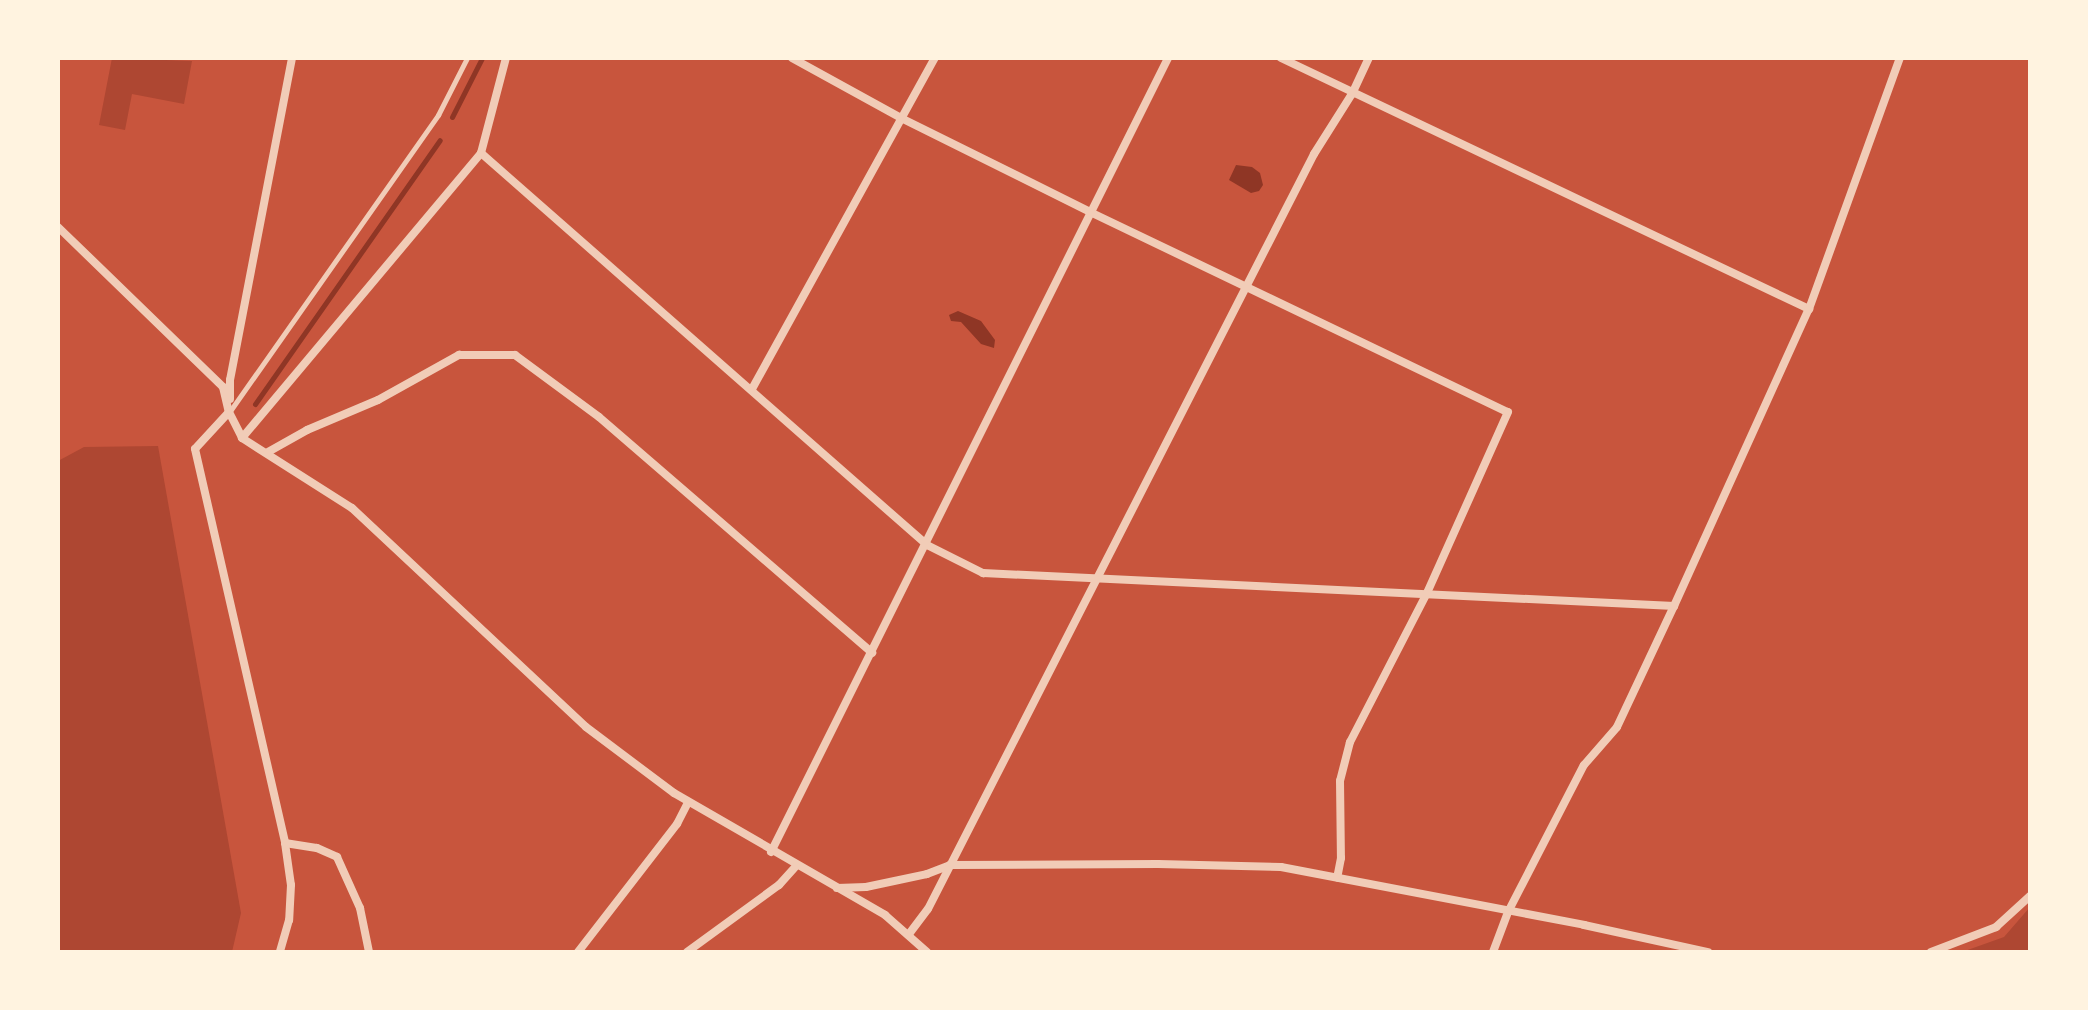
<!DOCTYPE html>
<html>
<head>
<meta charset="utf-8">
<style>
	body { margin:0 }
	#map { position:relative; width:2088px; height:1010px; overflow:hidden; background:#c8553d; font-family:"Source Sans 3",sans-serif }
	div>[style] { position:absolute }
	.green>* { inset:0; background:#ae4732 }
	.water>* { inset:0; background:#8f3625 }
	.stream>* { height:5px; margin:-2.5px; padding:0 2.5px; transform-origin:2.5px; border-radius:2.5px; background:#8f3625 }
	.service>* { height:5px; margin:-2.5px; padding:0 2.5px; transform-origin:2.5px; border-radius:2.5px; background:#f1ccb7 }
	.minor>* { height:8px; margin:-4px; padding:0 4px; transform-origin:4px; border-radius:4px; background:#f1ccb7 }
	span { translate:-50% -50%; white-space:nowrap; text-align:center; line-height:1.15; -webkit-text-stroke:6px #fff3e0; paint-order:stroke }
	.frame { position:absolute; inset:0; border:60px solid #fff3e0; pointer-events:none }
</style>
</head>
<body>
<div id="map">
	<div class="green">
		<div style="clip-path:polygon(112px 58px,192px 61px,184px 104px,132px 94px,125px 130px,99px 125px)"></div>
		<div style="clip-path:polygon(158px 446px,241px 913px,232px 952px,58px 952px,58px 461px,84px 447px)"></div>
		<div style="clip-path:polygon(2030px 907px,2030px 952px,1962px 952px,2004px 937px)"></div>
	</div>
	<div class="water">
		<div style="clip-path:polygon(1236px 165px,1252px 167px,1260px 173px,1263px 185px,1259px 191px,1251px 193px,1229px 180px)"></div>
		<div style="clip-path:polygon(958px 311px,981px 321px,995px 340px,994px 348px,981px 344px,961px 322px,951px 321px,949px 315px)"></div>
	</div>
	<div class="stream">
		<div style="left:452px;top:117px;width:66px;rotate:-63deg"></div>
		<div style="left:255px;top:404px;width:322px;rotate:-55deg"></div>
		<div style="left:2029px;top:952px;width:1px;rotate:-45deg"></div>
	</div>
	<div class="service">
		<div style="left:230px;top:411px;width:362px;rotate:-54.9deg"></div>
		<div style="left:438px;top:115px;width:64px;rotate:-63deg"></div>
	</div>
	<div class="minor">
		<div style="left:792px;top:58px;width:124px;rotate:28.8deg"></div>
		<div style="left:901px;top:118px;width:211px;rotate:26.4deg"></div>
		<div style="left:1090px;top:212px;width:463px;rotate:25.6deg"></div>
		<div style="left:1508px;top:412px;width:198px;rotate:114.1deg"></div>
		<div style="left:1427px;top:593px;width:168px;rotate:117.3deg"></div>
		<div style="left:1350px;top:742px;width:40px;rotate:104.4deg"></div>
		<div style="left:1340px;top:781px;width:77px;rotate:89.3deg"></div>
		<div style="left:1341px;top:858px;width:20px;rotate:101deg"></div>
		<div style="left:1281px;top:58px;width:585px;rotate:25.43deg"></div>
		<div style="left:481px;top:153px;width:594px;rotate:41.31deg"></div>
		<div style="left:927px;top:545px;width:63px;rotate:26.6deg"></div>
		<div style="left:983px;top:573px;width:692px;rotate:2.73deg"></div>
		<div style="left:58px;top:227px;width:230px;rotate:44.1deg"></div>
		<div style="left:223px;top:387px;width:26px;rotate:77deg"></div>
		<div style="left:229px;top:412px;width:29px;rotate:63deg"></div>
		<div style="left:242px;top:438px;width:130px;rotate:32.5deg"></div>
		<div style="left:352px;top:508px;width:320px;rotate:43.1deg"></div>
		<div style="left:586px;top:727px;width:110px;rotate:36.9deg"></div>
		<div style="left:674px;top:793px;width:244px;rotate:30deg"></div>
		<div style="left:885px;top:915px;width:56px;rotate:41.4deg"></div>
		<div style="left:752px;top:389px;width:378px;rotate:-61.1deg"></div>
		<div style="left:230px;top:399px;width:19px;rotate:-90deg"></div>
		<div style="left:230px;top:380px;width:328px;rotate:-79.1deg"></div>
		<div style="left:229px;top:412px;width:50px;rotate:132.6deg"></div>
		<div style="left:195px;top:449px;width:404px;rotate:77.1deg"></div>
		<div style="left:285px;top:843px;width:42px;rotate:81.9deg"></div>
		<div style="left:291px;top:885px;width:35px;rotate:93deg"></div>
		<div style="left:289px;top:920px;width:33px;rotate:106deg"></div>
		<div style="left:242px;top:438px;width:372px;rotate:-50deg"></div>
		<div style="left:481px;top:153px;width:98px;rotate:-75.3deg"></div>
		<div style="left:268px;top:452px;width:45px;rotate:-29.4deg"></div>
		<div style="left:307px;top:430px;width:77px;rotate:-22.9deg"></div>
		<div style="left:378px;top:400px;width:93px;rotate:-29.1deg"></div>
		<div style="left:459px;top:355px;width:56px"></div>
		<div style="left:515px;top:355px;width:104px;rotate:36.4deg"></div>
		<div style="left:599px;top:417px;width:361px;rotate:40.8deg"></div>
		<div style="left:285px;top:843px;width:32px;rotate:9deg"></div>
		<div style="left:317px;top:848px;width:22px;rotate:24deg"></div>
		<div style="left:337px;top:857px;width:56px;rotate:65.7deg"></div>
		<div style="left:360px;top:908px;width:45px;rotate:78.4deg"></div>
		<div style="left:771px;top:852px;width:888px;rotate:-63.43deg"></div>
		<div style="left:837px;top:888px;width:29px;rotate:-2deg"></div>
		<div style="left:866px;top:887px;width:62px;rotate:-12deg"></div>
		<div style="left:927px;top:874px;width:25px;rotate:-21deg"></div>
		<div style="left:950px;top:865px;width:208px;rotate:-0.3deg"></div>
		<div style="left:1158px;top:864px;width:123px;rotate:1.4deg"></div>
		<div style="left:1281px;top:867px;width:309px;rotate:10.8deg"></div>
		<div style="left:1584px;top:925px;width:127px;rotate:12.3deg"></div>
		<div style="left:909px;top:934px;width:31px;rotate:-53deg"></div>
		<div style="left:928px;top:909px;width:848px;rotate:-62.92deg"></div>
		<div style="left:1314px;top:154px;width:71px;rotate:-57.7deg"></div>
		<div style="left:1352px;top:94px;width:40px;rotate:-65deg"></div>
		<div style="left:578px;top:952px;width:162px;rotate:-52.3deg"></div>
		<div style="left:677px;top:824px;width:25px;rotate:-63deg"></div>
		<div style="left:687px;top:952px;width:114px;rotate:-36.1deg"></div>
		<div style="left:779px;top:885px;width:25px;rotate:-48deg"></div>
		<div style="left:1493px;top:952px;width:43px;rotate:-69.4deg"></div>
		<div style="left:1508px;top:912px;width:165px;rotate:-62.7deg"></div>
		<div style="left:1584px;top:765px;width:50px;rotate:-49deg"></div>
		<div style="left:1617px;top:727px;width:134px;rotate:-64.8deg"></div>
		<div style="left:1674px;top:606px;width:326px;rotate:-65.6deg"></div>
		<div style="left:1809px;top:309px;width:267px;rotate:-70.1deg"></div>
		<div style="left:1931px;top:952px;width:70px;rotate:-21deg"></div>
		<div style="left:1996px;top:927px;width:46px;rotate:-42.4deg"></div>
	</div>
	<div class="frame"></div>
</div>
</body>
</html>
